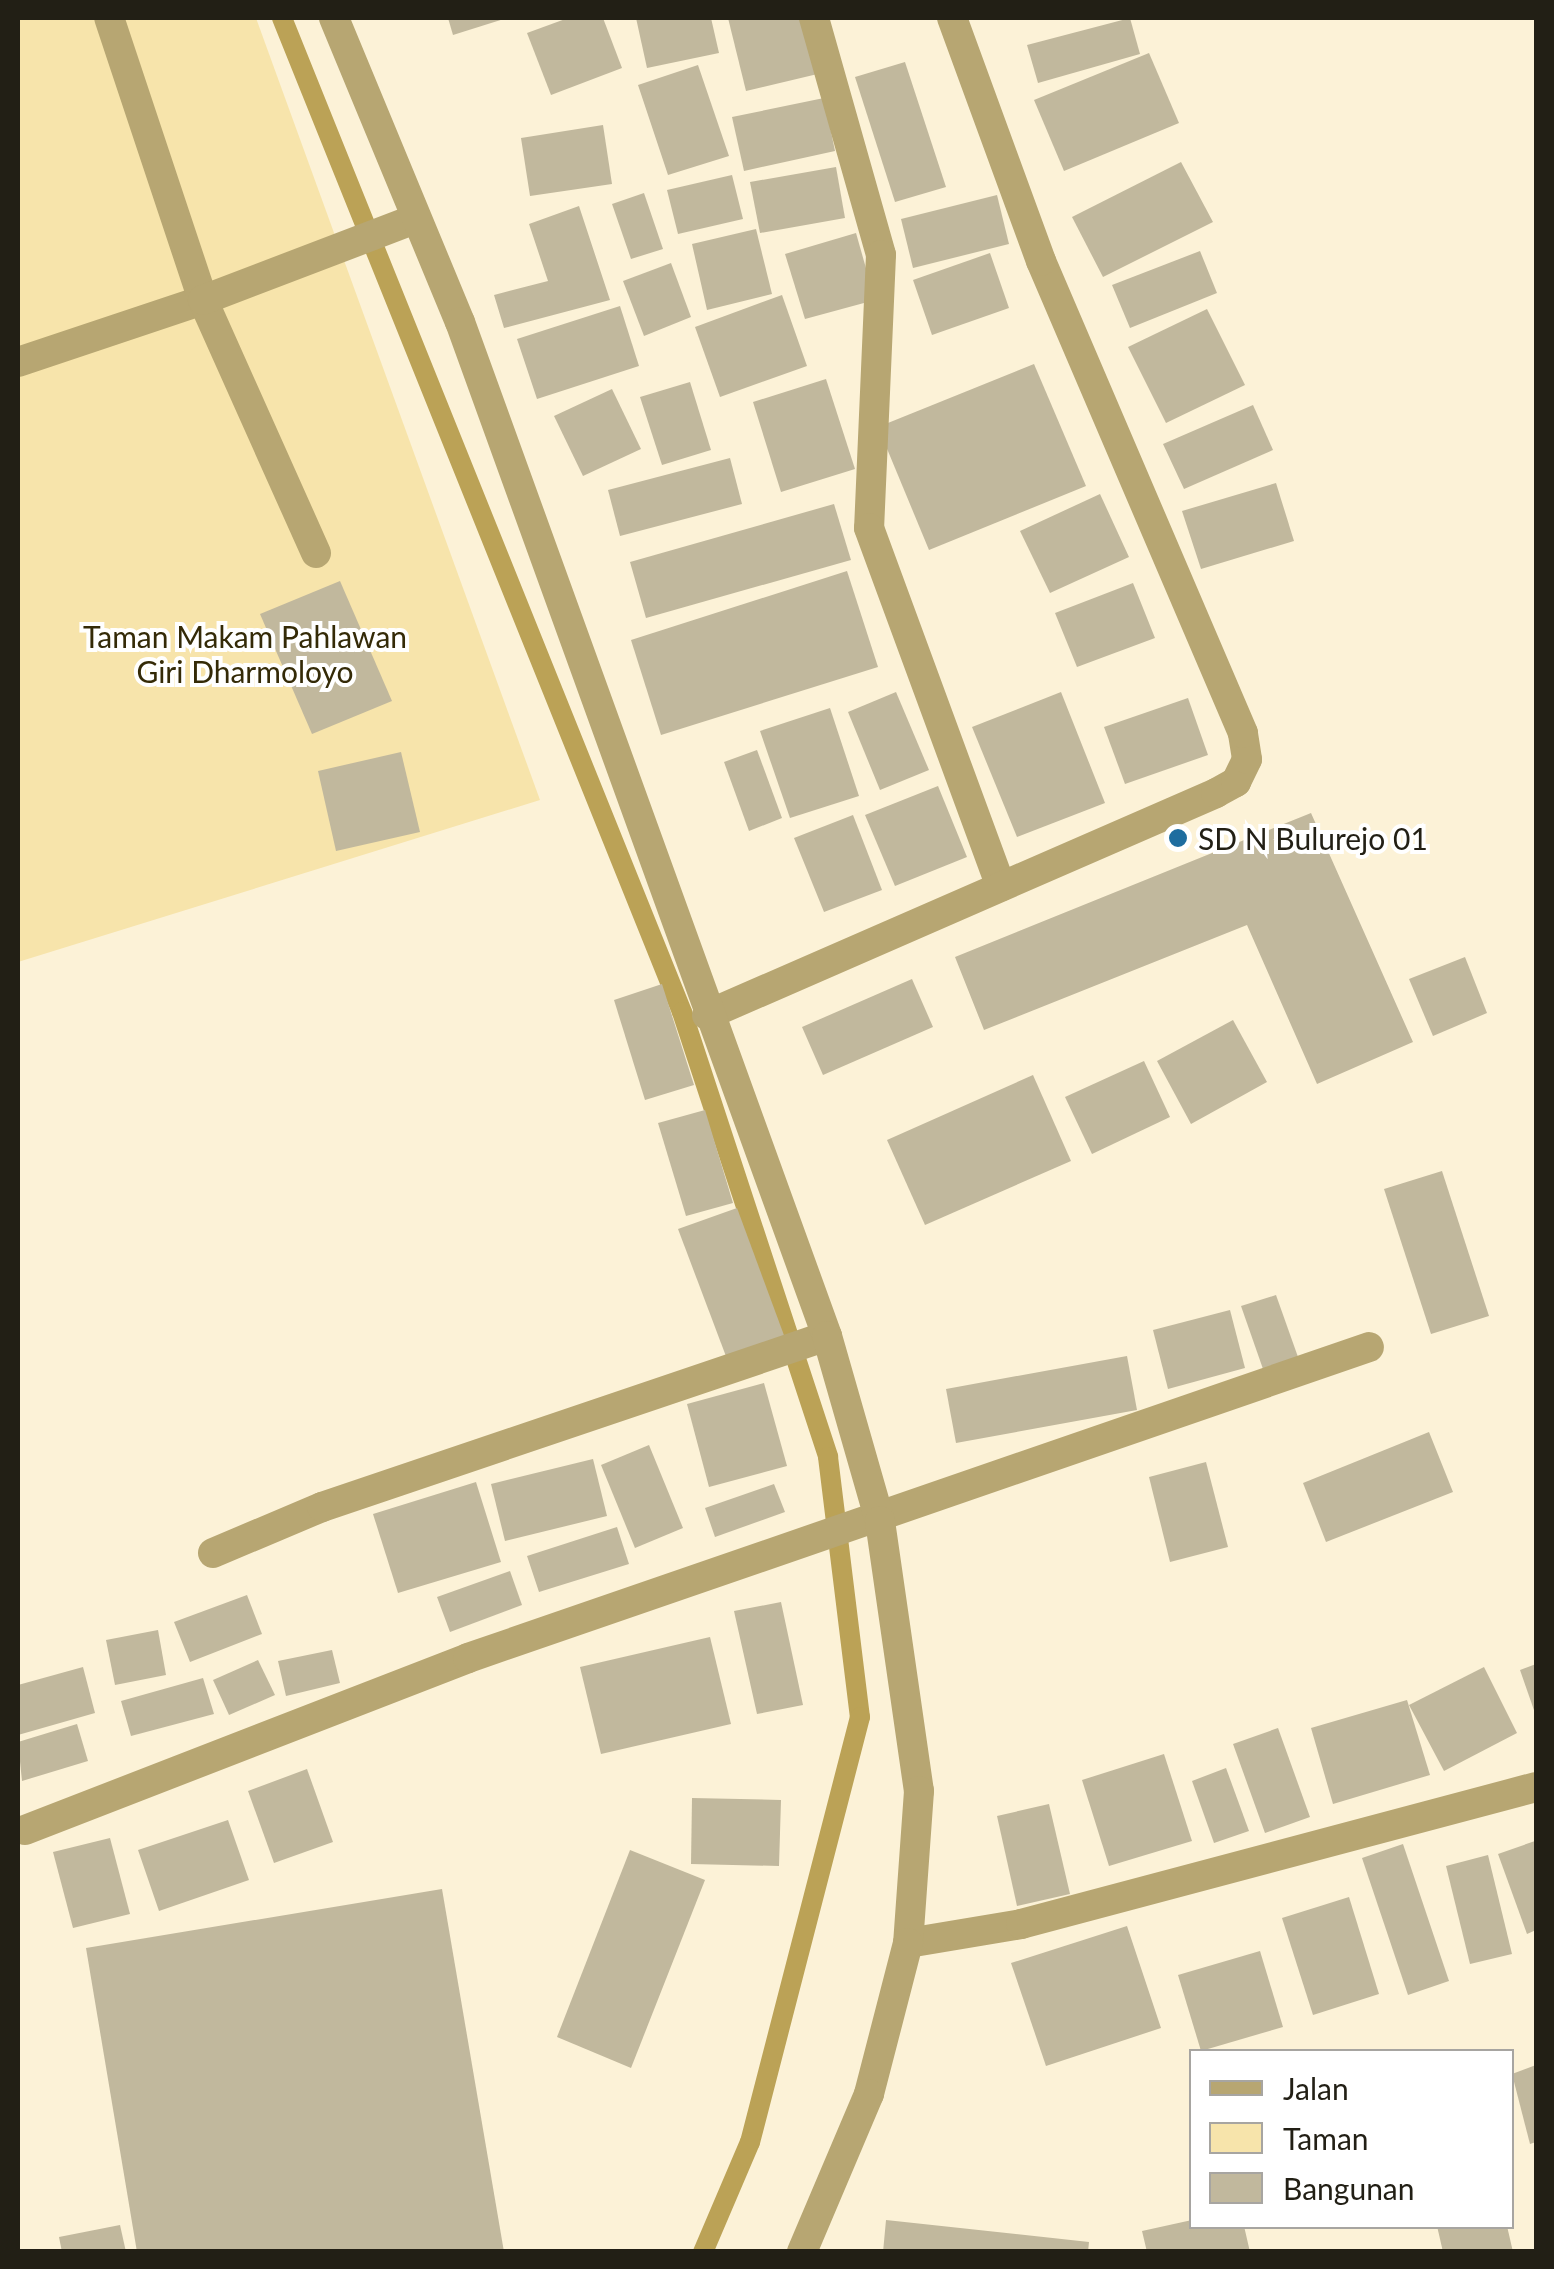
<!DOCTYPE html>
<html>
<head>
<meta charset="utf-8">
<style>
	body { margin:0 }
	#map { position:relative; width:1554px; height:2269px; overflow:hidden; background:#fcf2d7; font-family:Lato,sans-serif }
	div>[style] { position:absolute }
	.green>* { inset:0; background:#f7e4ab }
	.stream>* { height:20px; margin:-10px; padding:0 10px; transform-origin:10px; border-radius:10px; background:#bba256 }
	.building>* { inset:0; background:#c1b89d }
	.service>* { height:30px; margin:-15px; padding:0 15px; transform-origin:15px; border-radius:15px; background:#b7a672 }
	.minor>* { height:30px; margin:-15px; padding:0 15px; transform-origin:15px; border-radius:15px; background:#b7a672 }
	.tertiary>* { height:30px; margin:-15px; padding:0 15px; transform-origin:15px; border-radius:15px; background:#b7a672 }
	.dots>* { width:28px; height:28px; translate:-50% -50%; box-sizing:border-box; border:5px solid #fff; border-radius:50% }
	span { translate:-50% -50%; white-space:nowrap; text-align:center; line-height:1.15; -webkit-text-stroke:8px #fff; paint-order:stroke }
	.park-label { font-size:30px; color:#342a07 }
	.poi-label { font-size:30px; color:#221f15 }
	.left { translate:0 -50%; text-align:left }
	.frame { position:absolute; inset:0; border:20px solid #221f15; pointer-events:none }
	.legend { position:absolute; left:1189px; top:2049px; width:325px; height:180px; box-sizing:border-box; background:#fff; border:2px solid #a7a5a1; margin:0; padding:12px 18px; list-style:none; font-size:30px; color:#221f15 }
	.legend li { display:flex; align-items:center; gap:20px; height:50px }
	.legend b { width:50px; border:2px solid #a7a5a1 }
</style>
</head>
<body>
<div id="map">
	<div class="green">
		<div style="clip-path:polygon(18px 18px,256px 18px,540px 800px,18px 962px)"></div>
	</div>
	<div class="stream">
		<div style="left:282px;top:18px;width:1071px;rotate:68.08deg"></div>
		<div style="left:682px;top:1012px;width:468px;rotate:71.8deg"></div>
		<div style="left:828px;top:1457px;width:262px;rotate:83deg"></div>
		<div style="left:860px;top:1717px;width:439px;rotate:104.5deg"></div>
		<div style="left:750px;top:2142px;width:120px;rotate:113.1deg"></div>
	</div>
	<div class="building">
		<div style="clip-path:polygon(448px 18px,507px 18px,453px 35px)"></div>
		<div style="clip-path:polygon(568px 18px,603px 18px,622px 68px,551px 95px,527px 33px)"></div>
		<div style="clip-path:polygon(636px 18px,711px 18px,719px 53px,647px 68px)"></div>
		<div style="clip-path:polygon(728px 18px,812px 18px,826px 72px,746px 91px)"></div>
		<div style="clip-path:polygon(1130px 18px,1140px 54px,1038px 83px,1027px 45px)"></div>
		<div style="clip-path:polygon(1149px 53px,1179px 123px,1064px 171px,1034px 100px)"></div>
		<div style="clip-path:polygon(905px 62px,946px 187px,895px 202px,855px 77px)"></div>
		<div style="clip-path:polygon(698px 65px,729px 156px,668px 175px,638px 85px)"></div>
		<div style="clip-path:polygon(824px 98px,835px 151px,744px 171px,732px 117px)"></div>
		<div style="clip-path:polygon(603px 125px,612px 184px,530px 196px,521px 138px)"></div>
		<div style="clip-path:polygon(1181px 162px,1213px 222px,1103px 277px,1072px 217px)"></div>
		<div style="clip-path:polygon(836px 167px,845px 218px,760px 233px,750px 182px)"></div>
		<div style="clip-path:polygon(732px 175px,743px 219px,678px 234px,667px 190px)"></div>
		<div style="clip-path:polygon(644px 193px,663px 249px,631px 259px,612px 204px)"></div>
		<div style="clip-path:polygon(997px 195px,1009px 244px,913px 268px,901px 219px)"></div>
		<div style="clip-path:polygon(579px 206px,610px 300px,504px 328px,494px 295px,548px 281px,529px 224px)"></div>
		<div style="clip-path:polygon(756px 229px,772px 294px,707px 310px,692px 244px)"></div>
		<div style="clip-path:polygon(856px 233px,875px 300px,805px 319px,785px 254px)"></div>
		<div style="clip-path:polygon(1200px 251px,1217px 293px,1130px 328px,1112px 285px)"></div>
		<div style="clip-path:polygon(990px 253px,1009px 308px,932px 335px,913px 280px)"></div>
		<div style="clip-path:polygon(671px 263px,691px 317px,644px 336px,623px 281px)"></div>
		<div style="clip-path:polygon(782px 295px,807px 366px,720px 397px,695px 327px)"></div>
		<div style="clip-path:polygon(620px 306px,639px 366px,537px 399px,517px 339px)"></div>
		<div style="clip-path:polygon(1207px 309px,1245px 385px,1166px 423px,1128px 347px)"></div>
		<div style="clip-path:polygon(1034px 364px,1086px 486px,929px 550px,878px 427px)"></div>
		<div style="clip-path:polygon(826px 379px,855px 469px,781px 492px,753px 402px)"></div>
		<div style="clip-path:polygon(690px 382px,711px 450px,662px 465px,640px 397px)"></div>
		<div style="clip-path:polygon(612px 389px,641px 449px,583px 476px,554px 416px)"></div>
		<div style="clip-path:polygon(1253px 405px,1273px 450px,1184px 489px,1163px 444px)"></div>
		<div style="clip-path:polygon(730px 458px,742px 504px,620px 536px,608px 490px)"></div>
		<div style="clip-path:polygon(1276px 483px,1294px 541px,1201px 569px,1182px 511px)"></div>
		<div style="clip-path:polygon(1100px 494px,1129px 557px,1050px 593px,1020px 531px)"></div>
		<div style="clip-path:polygon(834px 504px,851px 560px,646px 618px,630px 562px)"></div>
		<div style="clip-path:polygon(847px 571px,878px 667px,661px 735px,631px 640px)"></div>
		<div style="clip-path:polygon(340px 581px,392px 701px,312px 734px,260px 614px)"></div>
		<div style="clip-path:polygon(1133px 583px,1155px 638px,1077px 667px,1055px 613px)"></div>
		<div style="clip-path:polygon(896px 692px,929px 770px,880px 790px,848px 712px)"></div>
		<div style="clip-path:polygon(1061px 692px,1105px 803px,1017px 837px,972px 727px)"></div>
		<div style="clip-path:polygon(1188px 698px,1208px 755px,1125px 784px,1104px 727px)"></div>
		<div style="clip-path:polygon(830px 708px,859px 796px,790px 818px,760px 731px)"></div>
		<div style="clip-path:polygon(757px 750px,782px 818px,749px 831px,724px 762px)"></div>
		<div style="clip-path:polygon(401px 752px,420px 832px,336px 851px,318px 771px)"></div>
		<div style="clip-path:polygon(938px 786px,967px 857px,895px 886px,865px 815px)"></div>
		<div style="clip-path:polygon(1311px 813px,1413px 1042px,1317px 1084px,1247px 925px,984px 1030px,955px 957px)"></div>
		<div style="clip-path:polygon(853px 815px,882px 890px,824px 912px,794px 838px)"></div>
		<div style="clip-path:polygon(1465px 957px,1487px 1013px,1433px 1036px,1409px 979px)"></div>
		<div style="clip-path:polygon(912px 979px,933px 1027px,823px 1075px,802px 1027px)"></div>
		<div style="clip-path:polygon(662px 984px,694px 1085px,645px 1100px,614px 1000px)"></div>
		<div style="clip-path:polygon(1233px 1020px,1267px 1082px,1191px 1124px,1157px 1061px)"></div>
		<div style="clip-path:polygon(1144px 1061px,1170px 1117px,1092px 1154px,1065px 1097px)"></div>
		<div style="clip-path:polygon(1033px 1075px,1071px 1161px,925px 1225px,887px 1140px)"></div>
		<div style="clip-path:polygon(705px 1110px,733px 1203px,686px 1216px,658px 1123px)"></div>
		<div style="clip-path:polygon(1442px 1171px,1489px 1316px,1431px 1334px,1384px 1189px)"></div>
		<div style="clip-path:polygon(737px 1208px,785px 1338px,727px 1359px,678px 1229px)"></div>
		<div style="clip-path:polygon(1276px 1295px,1298px 1357px,1263px 1369px,1241px 1306px)"></div>
		<div style="clip-path:polygon(1230px 1310px,1245px 1368px,1168px 1389px,1153px 1330px)"></div>
		<div style="clip-path:polygon(1127px 1356px,1137px 1410px,956px 1443px,946px 1389px)"></div>
		<div style="clip-path:polygon(764px 1383px,787px 1466px,709px 1487px,687px 1404px)"></div>
		<div style="clip-path:polygon(1429px 1432px,1453px 1492px,1326px 1542px,1303px 1483px)"></div>
		<div style="clip-path:polygon(649px 1445px,683px 1528px,635px 1548px,601px 1465px)"></div>
		<div style="clip-path:polygon(593px 1459px,607px 1516px,505px 1541px,491px 1484px)"></div>
		<div style="clip-path:polygon(1206px 1462px,1228px 1547px,1170px 1562px,1149px 1477px)"></div>
		<div style="clip-path:polygon(476px 1482px,501px 1562px,398px 1593px,373px 1514px)"></div>
		<div style="clip-path:polygon(774px 1484px,785px 1512px,715px 1537px,705px 1508px)"></div>
		<div style="clip-path:polygon(617px 1527px,629px 1564px,539px 1592px,527px 1556px)"></div>
		<div style="clip-path:polygon(510px 1571px,522px 1605px,450px 1632px,437px 1597px)"></div>
		<div style="clip-path:polygon(247px 1595px,262px 1634px,190px 1662px,174px 1622px)"></div>
		<div style="clip-path:polygon(781px 1602px,803px 1705px,757px 1714px,734px 1611px)"></div>
		<div style="clip-path:polygon(158px 1630px,166px 1675px,115px 1685px,106px 1640px)"></div>
		<div style="clip-path:polygon(710px 1637px,731px 1724px,601px 1754px,580px 1667px)"></div>
		<div style="clip-path:polygon(332px 1650px,340px 1683px,286px 1696px,278px 1661px)"></div>
		<div style="clip-path:polygon(258px 1660px,275px 1695px,229px 1715px,213px 1680px)"></div>
		<div style="clip-path:polygon(1536px 1664px,1536px 1716px,1520px 1670px)"></div>
		<div style="clip-path:polygon(83px 1667px,95px 1713px,18px 1735px,18px 1685px)"></div>
		<div style="clip-path:polygon(1484px 1667px,1517px 1733px,1444px 1771px,1409px 1705px)"></div>
		<div style="clip-path:polygon(203px 1678px,214px 1714px,131px 1736px,121px 1701px)"></div>
		<div style="clip-path:polygon(1407px 1700px,1430px 1775px,1333px 1804px,1311px 1728px)"></div>
		<div style="clip-path:polygon(77px 1724px,88px 1761px,22px 1781px,18px 1742px)"></div>
		<div style="clip-path:polygon(1278px 1728px,1310px 1817px,1265px 1833px,1233px 1744px)"></div>
		<div style="clip-path:polygon(1164px 1754px,1192px 1841px,1109px 1866px,1082px 1780px)"></div>
		<div style="clip-path:polygon(1226px 1768px,1249px 1831px,1214px 1843px,1192px 1781px)"></div>
		<div style="clip-path:polygon(307px 1769px,333px 1842px,274px 1863px,248px 1791px)"></div>
		<div style="clip-path:polygon(692px 1798px,781px 1800px,779px 1866px,691px 1864px)"></div>
		<div style="clip-path:polygon(1049px 1804px,1070px 1894px,1017px 1906px,997px 1816px)"></div>
		<div style="clip-path:polygon(228px 1820px,249px 1880px,159px 1911px,138px 1850px)"></div>
		<div style="clip-path:polygon(110px 1838px,130px 1914px,73px 1928px,53px 1852px)"></div>
		<div style="clip-path:polygon(1535px 1841px,1536px 1930px,1527px 1934px,1498px 1854px)"></div>
		<div style="clip-path:polygon(1403px 1844px,1449px 1981px,1408px 1995px,1362px 1858px)"></div>
		<div style="clip-path:polygon(630px 1850px,705px 1880px,631px 2068px,557px 2037px)"></div>
		<div style="clip-path:polygon(1488px 1855px,1512px 1954px,1470px 1964px,1446px 1866px)"></div>
		<div style="clip-path:polygon(442px 1889px,504px 2252px,137px 2252px,86px 1948px)"></div>
		<div style="clip-path:polygon(1349px 1897px,1379px 1994px,1313px 2015px,1282px 1918px)"></div>
		<div style="clip-path:polygon(1127px 1926px,1161px 2028px,1046px 2066px,1011px 1963px)"></div>
		<div style="clip-path:polygon(1260px 1951px,1283px 2027px,1201px 2051px,1178px 1975px)"></div>
		<div style="clip-path:polygon(1536px 2065px,1536px 2142px,1530px 2144px,1512px 2074px)"></div>
		<div style="clip-path:polygon(886px 2220px,1089px 2242px,1088px 2252px,883px 2252px)"></div>
		<div style="clip-path:polygon(1192px 2220px,1192px 2226px,1244px 2226px,1250px 2252px,1147px 2252px,1142px 2231px)"></div>
		<div style="clip-path:polygon(120px 2225px,126px 2252px,62px 2252px,59px 2237px)"></div>
		<div style="clip-path:polygon(1437px 2226px,1507px 2226px,1513px 2252px,1443px 2252px)"></div>
	</div>
	<div class="service">
		<div style="left:18px;top:362px;width:195px;rotate:-18.5deg"></div>
		<div style="left:203px;top:300px;width:297px;rotate:-108.4deg"></div>
		<div style="left:316px;top:553px;width:277px;rotate:-114.1deg"></div>
		<div style="left:203px;top:300px;width:227px;rotate:-20.9deg"></div>
	</div>
	<div class="minor">
		<div style="left:814px;top:18px;width:246px;rotate:74.2deg"></div>
		<div style="left:881px;top:255px;width:273px;rotate:92.5deg"></div>
		<div style="left:869px;top:528px;width:382px;rotate:69.8deg"></div>
		<div style="left:707px;top:1015px;width:555px;rotate:-23.56deg"></div>
		<div style="left:1216px;top:793px;width:23px;rotate:-29deg"></div>
		<div style="left:1236px;top:782px;width:25px;rotate:-64deg"></div>
		<div style="left:1247px;top:759px;width:26px;rotate:-99deg"></div>
		<div style="left:1243px;top:733px;width:513px;rotate:-113.17deg"></div>
		<div style="left:1041px;top:261px;width:259px;rotate:-110.1deg"></div>
		<div style="left:213px;top:1553px;width:118px;rotate:-22.9deg"></div>
		<div style="left:322px;top:1507px;width:533px;rotate:-18.71deg"></div>
		<div style="left:25px;top:1830px;width:475px;rotate:-21.2deg"></div>
		<div style="left:468px;top:1658px;width:953px;rotate:-19.04deg"></div>
		<div style="left:908px;top:1943px;width:115px;rotate:-9.5deg"></div>
		<div style="left:1021px;top:1924px;width:533px;rotate:-14.9deg"></div>
	</div>
	<div class="tertiary">
		<div style="left:334px;top:18px;width:329px;rotate:67.5deg"></div>
		<div style="left:460px;top:322px;width:1078px;rotate:70.1deg"></div>
		<div style="left:827px;top:1336px;width:192px;rotate:74deg"></div>
		<div style="left:880px;top:1521px;width:273px;rotate:81.8deg"></div>
		<div style="left:919px;top:1791px;width:152px;rotate:94.1deg"></div>
		<div style="left:908px;top:1943px;width:156px;rotate:104.5deg"></div>
		<div style="left:869px;top:2094px;width:172px;rotate:113deg"></div>
	</div>
	<div class="dots">
		<div style="left:1178px;top:838px;background:#1e6d9f"></div>
	</div>
	<div class="park-label">
		<span style="left:245px;top:653px">Taman Makam Pahlawan<br>Giri Dharmoloyo</span>
	</div>
	<div class="poi-label">
		<span class="left" style="left:1198px;top:838px">SD N Bulurejo 01</span>
	</div>
	<div class="frame"></div>
	<ul class="legend">
	<li><b style="height:12px;background:#b7a672"></b>Jalan</li>
	<li><b style="height:28px;background:#f7e4ab"></b>Taman</li>
	<li><b style="height:28px;background:#c1b89d"></b>Bangunan</li>
	</ul>
</div>
</body>
</html>
